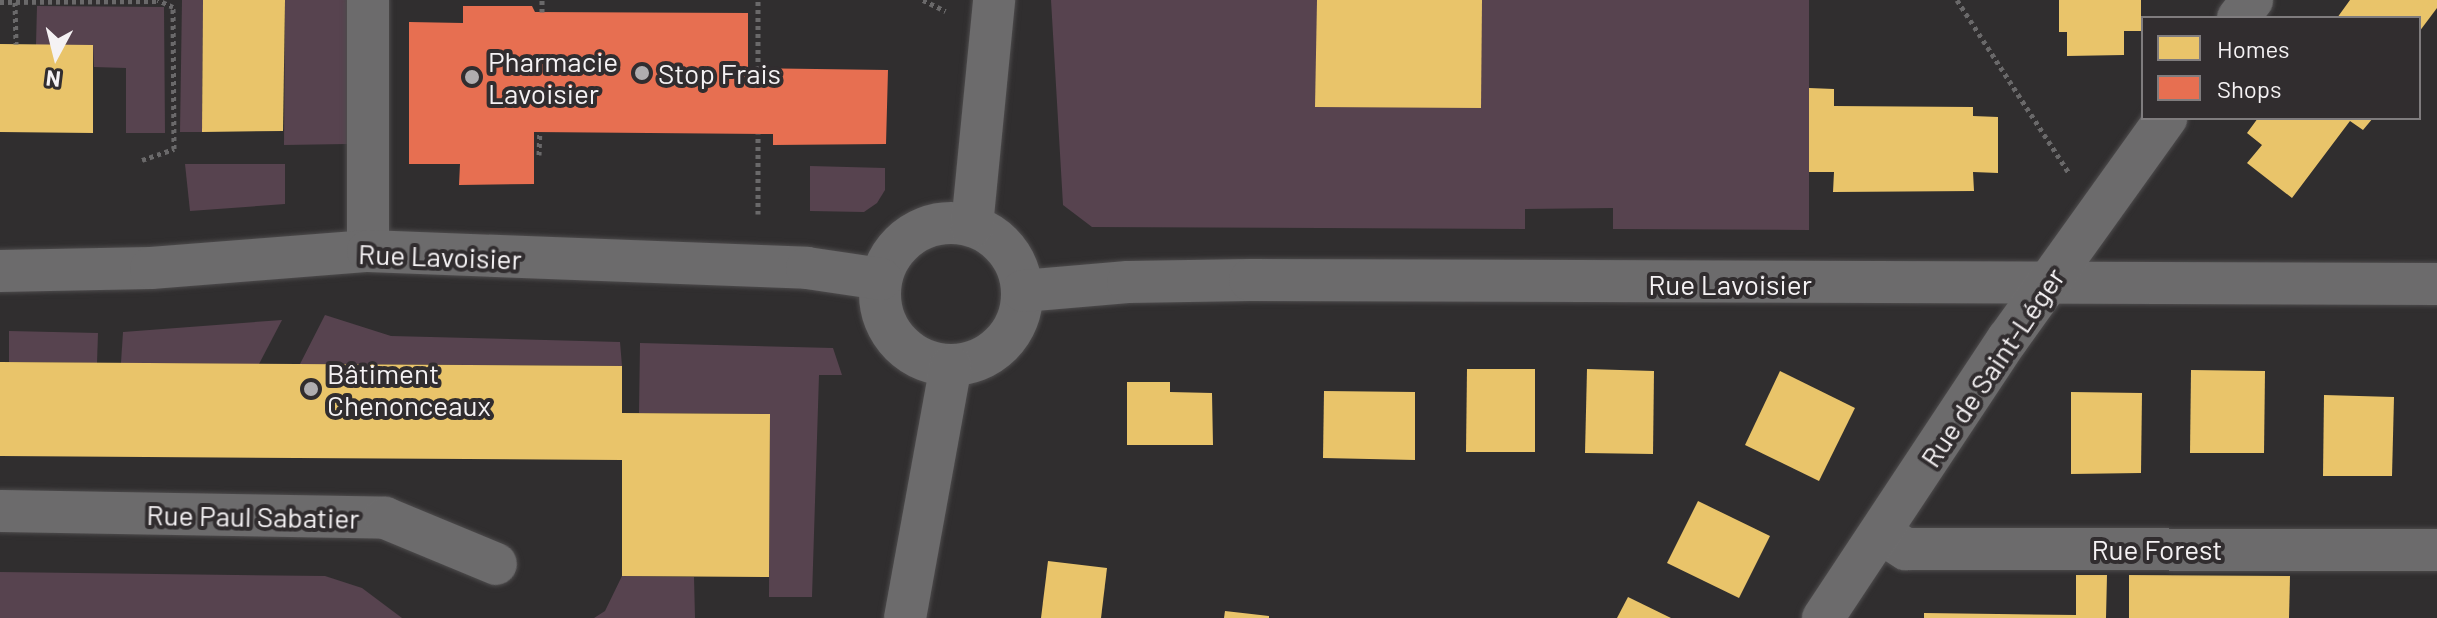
<!DOCTYPE html>
<html>
<head>
<meta charset="utf-8">
<style>
	body { margin:0 }
	#map { position:relative; width:2437px; height:618px; overflow:hidden; background:#302e2f; font-family:Barlow,sans-serif }
	div>[style] { position:absolute }
	.green>* { inset:0; background:#57434f }
	.homes>* { inset:0; background:#e9c46a }
	.shops>* { inset:0; background:#e76f51 }
	.path>* { height:5px; margin-top:-2.5px; transform-origin:0; background:repeating-linear-gradient(90deg,#6a696a 0 4px,transparent 0 8px) }
	.roads { filter:drop-shadow(0 0 2px #4d4b4c) drop-shadow(0 0 2px #4d4b4c) }
	.street>* { height:42px; margin:-21px; padding:0 21px; transform-origin:21px; border-radius:21px; background:#6c6b6c }
	.street>.ring { margin:-21px; padding:0; box-sizing:content-box; background:none; border:42px solid #6c6b6c; border-radius:50% }
	.dots>* { width:22px; height:22px; translate:-50% -50%; box-sizing:border-box; border:4px solid #312d2f; border-radius:50% }
	span { translate:-50% -50%; white-space:nowrap; text-align:center; line-height:1.15; -webkit-text-stroke:8px #312d2f; paint-order:stroke }
	.poi-label { font-size:28px; color:#f5f2f4 }
	.left { translate:0 -50%; text-align:left }
	.street-label { font-size:28px; color:#f5f2f4 }
	.legend { position:absolute; left:2141px; top:16px; width:280px; height:104px; box-sizing:border-box; background:#312d2f; border:2px solid #7f7c7e; margin:0; padding:10px 14px; list-style:none; font-size:24px; color:#f5f2f4 }
	.legend li { display:flex; align-items:center; gap:16px; height:40px }
	.legend b { width:40px; border:2px solid #7f7c7e }
	.north { position:absolute; left:16px; top:16px; width:80px; height:80px; -webkit-text-stroke:6px #312d2f; paint-order:stroke; rotate:187deg; font-size:22px; font-weight:700; line-height:32px; text-align:center; color:#f5f2f4 }
	.north::after { content:''; display:block; margin:auto; width:28px; height:36px; background:#f5f2f4; clip-path:polygon(50% 0,100% 100%,50% 72%,0 100%) }
</style>
</head>
<body>
<div id="map">
	<div class="green">
		<div style="clip-path:polygon(182px 0,203px 0,202px 132px,180px 132px)"></div>
		<div style="clip-path:polygon(285px 0,347px 0,347px 144px,284px 145px)"></div>
		<div style="clip-path:polygon(1051px 0,1809px 0,1809px 230px,1613px 229px,1613px 208px,1525px 209px,1525px 229px,1092px 227px,1063px 205px)"></div>
		<div style="clip-path:polygon(37px 6px,164px 7px,165px 133px,126px 133px,126px 68px,94px 67px,93px 45px,36px 45px)"></div>
		<div style="clip-path:polygon(185px 164px,285px 164px,285px 204px,190px 211px)"></div>
		<div style="clip-path:polygon(810px 166px,885px 168px,885px 190px,877px 203px,864px 212px,810px 211px)"></div>
		<div style="clip-path:polygon(325px 315px,391px 336px,620px 342px,622px 366px,300px 364px)"></div>
		<div style="clip-path:polygon(282px 320px,259px 364px,121px 363px,123px 332px)"></div>
		<div style="clip-path:polygon(9px 331px,98px 333px,97px 363px,9px 362px)"></div>
		<div style="clip-path:polygon(640px 343px,833px 348px,842px 375px,819px 375px,812px 597px,769px 597px,770px 414px,639px 413px)"></div>
		<div style="clip-path:polygon(0 572px,325px 576px,362px 588px,402px 618px,0 618px)"></div>
		<div style="clip-path:polygon(622px 576px,694px 577px,695px 618px,594px 618px,605px 611px)"></div>
	</div>
	<div class="homes">
		<div style="clip-path:polygon(203px 0,285px 0,283px 131px,202px 132px)"></div>
		<div style="clip-path:polygon(1317px 0,1482px 0,1481px 108px,1315px 107px)"></div>
		<div style="clip-path:polygon(2059px 0,2141px 0,2141px 31px,2124px 31px,2124px 55px,2067px 56px,2067px 32px,2059px 32px)"></div>
		<div style="clip-path:polygon(2350px 0,2437px 0,2437px 8px,2419px 32px,2419px 18px,2337px 18px)"></div>
		<div style="clip-path:polygon(0 44px,93px 45px,93px 133px,0 132px)"></div>
		<div style="clip-path:polygon(1809px 88px,1834px 89px,1834px 106px,1973px 107px,1973px 116px,1998px 117px,1998px 173px,1973px 172px,1974px 191px,1833px 192px,1834px 172px,1809px 172px)"></div>
		<div style="clip-path:polygon(2258px 118px,2373px 118px,2363px 130px,2350px 121px,2292px 198px,2247px 163px,2262px 145px,2247px 133px)"></div>
		<div style="clip-path:polygon(0 362px,622px 366px,622px 413px,770px 414px,769px 577px,622px 576px,622px 460px,0 456px)"></div>
		<div style="clip-path:polygon(1467px 369px,1535px 369px,1535px 452px,1466px 452px)"></div>
		<div style="clip-path:polygon(1587px 369px,1654px 371px,1653px 454px,1585px 453px)"></div>
		<div style="clip-path:polygon(2191px 370px,2265px 371px,2264px 453px,2190px 453px)"></div>
		<div style="clip-path:polygon(1780px 371px,1855px 408px,1819px 481px,1745px 445px)"></div>
		<div style="clip-path:polygon(1127px 382px,1170px 382px,1170px 392px,1212px 393px,1213px 445px,1127px 445px)"></div>
		<div style="clip-path:polygon(1324px 391px,1415px 392px,1415px 460px,1323px 458px)"></div>
		<div style="clip-path:polygon(2071px 392px,2142px 393px,2141px 473px,2071px 474px)"></div>
		<div style="clip-path:polygon(2324px 395px,2394px 397px,2392px 476px,2323px 476px)"></div>
		<div style="clip-path:polygon(1698px 501px,1770px 536px,1739px 598px,1667px 563px)"></div>
		<div style="clip-path:polygon(1048px 561px,1107px 568px,1101px 618px,1041px 618px)"></div>
		<div style="clip-path:polygon(2076px 575px,2107px 575px,2106px 618px,1924px 618px,1924px 613px,2076px 615px)"></div>
		<div style="clip-path:polygon(2129px 575px,2290px 576px,2289px 618px,2129px 618px)"></div>
		<div style="clip-path:polygon(1628px 597px,1671px 618px,1617px 618px)"></div>
		<div style="clip-path:polygon(1225px 611px,1269px 616px,1269px 618px,1224px 618px)"></div>
	</div>
	<div class="shops">
		<div style="clip-path:polygon(463px 6px,532px 6px,535px 12px,748px 13px,748px 68px,888px 70px,886px 144px,773px 145px,773px 134px,534px 132px,534px 184px,459px 185px,460px 164px,409px 164px,409px 22px,463px 23px)"></div>
	</div>
	<div class="path">
		<div style="left:923px;top:0;width:25px;rotate:26deg"></div>
		<div style="left:1957px;top:0;width:206px;rotate:57.1deg"></div>
		<div style="left:0;top:2px;width:158px;rotate:-0.4deg"></div>
		<div style="left:15px;top:2px;width:42px;rotate:88.6deg"></div>
		<div style="left:542px;top:12px;width:12px;rotate:-90deg"></div>
		<div style="left:758px;top:69px;width:69px;rotate:-90deg"></div>
		<div style="left:539px;top:155px;width:23px;rotate:-88deg"></div>
		<div style="left:142px;top:160px;width:34px;rotate:-19deg"></div>
		<div style="left:174px;top:149px;width:142px;rotate:-90.4deg"></div>
		<div style="left:173px;top:7px;width:17px;rotate:-155deg"></div>
		<div style="left:758px;top:214px;width:80px;rotate:-90deg"></div>
	</div>
	<div class="roads">
		<div class="street">
			<div style="left:2238px;top:18px;width:23px;rotate:-52deg"></div>
			<div class="ring" style="left:880px;top:223px;width:100px;height:100px"></div>
			<div style="left:972px;top:226px;width:227px;rotate:-84.4deg"></div>
			<div style="left:368px;top:251px;width:251px;rotate:-90deg"></div>
			<div style="left:0;top:271px;width:151px;rotate:-1.1deg"></div>
			<div style="left:151px;top:268px;width:218px;rotate:-4.5deg"></div>
			<div style="left:368px;top:251px;width:439px;rotate:2.2deg"></div>
			<div style="left:807px;top:268px;width:75px;rotate:8.5deg"></div>
			<div style="left:1023px;top:291px;width:105px;rotate:-4.9deg"></div>
			<div style="left:1128px;top:282px;width:122px;rotate:-0.9deg"></div>
			<div style="left:1250px;top:280px;width:1187px;rotate:0.19deg"></div>
			<div style="left:0;top:511px;width:385px;rotate:1deg"></div>
			<div style="left:385px;top:518px;width:120px;rotate:22.5deg"></div>
			<div style="left:1881px;top:533px;width:30px;rotate:33deg"></div>
			<div style="left:1906px;top:549px;width:531px;rotate:0.11deg"></div>
			<div style="left:905px;top:618px;width:256px;rotate:-79.7deg"></div>
			<div style="left:1823px;top:618px;width:335px;rotate:-56.5deg"></div>
			<div style="left:2008px;top:339px;width:272px;rotate:-54.4deg"></div>
		</div>
	</div>
	<div class="dots">
		<div style="left:642px;top:73px;background:#b0adaf"></div>
		<div style="left:472px;top:77px;background:#b0adaf"></div>
		<div style="left:311px;top:389px;background:#b0adaf"></div>
	</div>
	<div class="poi-label">
		<span class="left" style="left:488px;top:77px">Pharmacie<br>Lavoisier</span>
		<span class="left" style="left:658px;top:73px">Stop Frais</span>
		<span class="left" style="left:327px;top:389px">Bâtiment<br>Chenonceaux</span>
	</div>
	<div class="street-label">
		<span style="left:440px;top:256px;rotate:2deg">Rue Lavoisier</span>
		<span style="left:1730px;top:284px">Rue Lavoisier</span>
		<span style="left:1992px;top:367px;rotate:-56deg">Rue de Saint-Léger</span>
		<span style="left:253px;top:516px;rotate:1deg">Rue Paul Sabatier</span>
		<span style="left:2157px;top:549px">Rue Forest</span>
	</div>
	<ul class="legend">
	<li><b style="height:22px;background:#e9c46a"></b>Homes</li>
	<li><b style="height:22px;background:#e76f51"></b>Shops</li>
	</ul>
	<div class="north">N</div>
</div>
</body>
</html>
